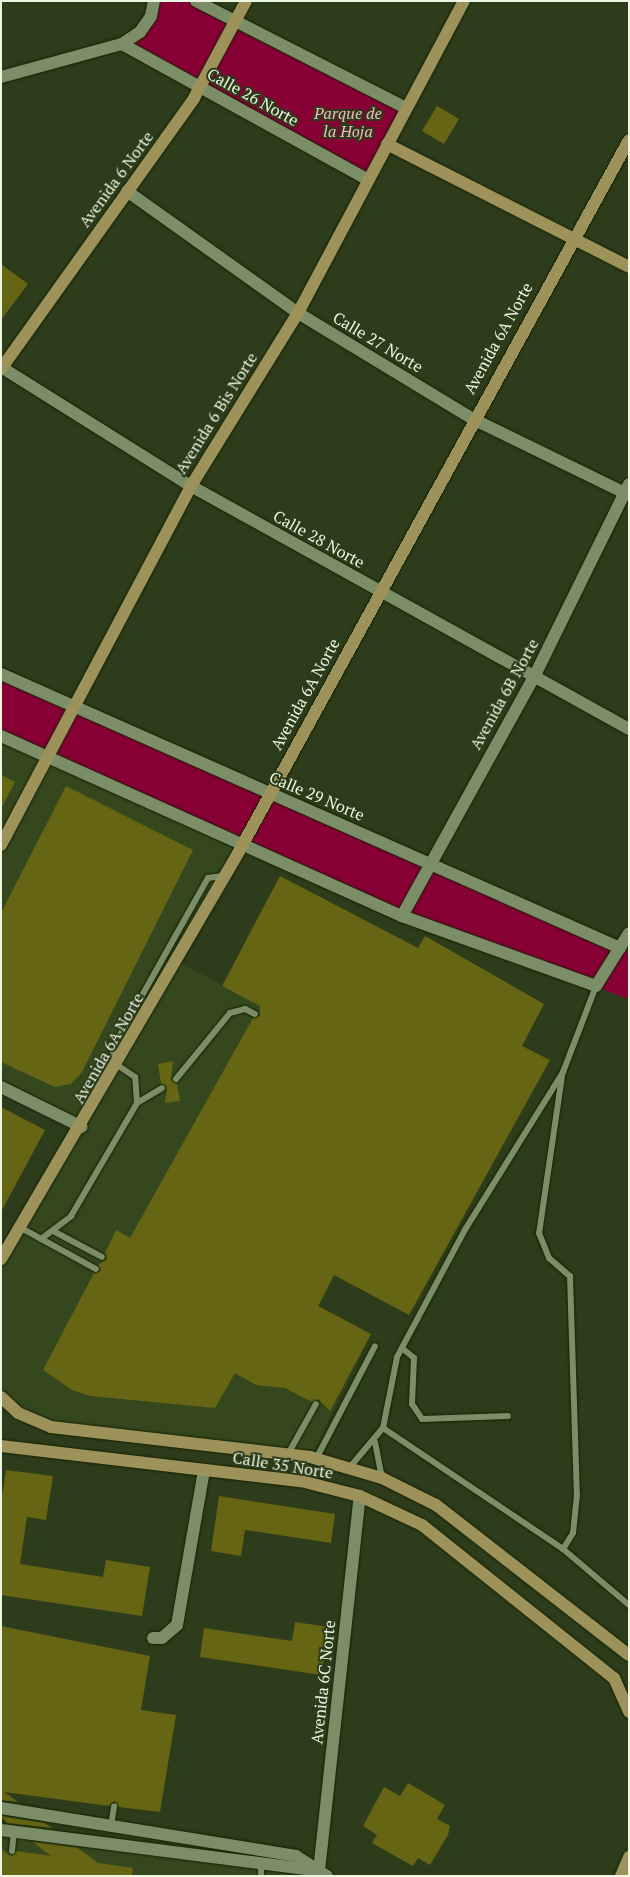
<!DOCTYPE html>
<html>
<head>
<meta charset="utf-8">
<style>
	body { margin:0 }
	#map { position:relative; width:630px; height:1877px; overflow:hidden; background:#2d3c1a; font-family:"PT Serif",serif }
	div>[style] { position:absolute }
	.built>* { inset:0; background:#34471d }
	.green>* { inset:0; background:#870135 }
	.building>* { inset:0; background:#666513 }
	.roads { filter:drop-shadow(0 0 1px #152202) drop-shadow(0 0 1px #152202) }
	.lane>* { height:6px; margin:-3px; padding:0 3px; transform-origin:3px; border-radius:3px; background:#7b8e68 }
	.street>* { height:12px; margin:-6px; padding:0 6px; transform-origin:6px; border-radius:6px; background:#7b8e68 }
	.secondary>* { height:12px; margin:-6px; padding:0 6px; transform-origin:6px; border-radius:6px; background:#9c925a }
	span { translate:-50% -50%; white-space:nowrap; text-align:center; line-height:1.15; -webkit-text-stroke:4px #2d3c1a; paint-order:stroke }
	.street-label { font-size:16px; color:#ecf6e1 }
	.park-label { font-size:16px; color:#f8b6c0; font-style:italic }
	.frame { position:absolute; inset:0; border:2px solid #ecf6e1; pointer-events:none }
</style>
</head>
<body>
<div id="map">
	<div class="built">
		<div style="clip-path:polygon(1px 736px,242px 845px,177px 961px,305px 1030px,335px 1275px,319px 1306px,371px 1334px,310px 1457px,51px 1427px,1px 1397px,1px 1259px,82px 1127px,1px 1087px)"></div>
		<div style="clip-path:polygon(1px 1830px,327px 1876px,1px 1876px)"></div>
	</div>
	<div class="green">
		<div style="clip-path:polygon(154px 1px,196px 1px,406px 108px,367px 179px,122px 44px,140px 32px)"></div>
		<div style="clip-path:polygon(1px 674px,629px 951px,629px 999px,402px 916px,1px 736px)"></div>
	</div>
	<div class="building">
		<div style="clip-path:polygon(437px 106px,459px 119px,444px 144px,422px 131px)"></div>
		<div style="clip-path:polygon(1px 264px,28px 284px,1px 320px)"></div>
		<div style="clip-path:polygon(1px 775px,15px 782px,1px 809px)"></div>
		<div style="clip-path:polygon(66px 786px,193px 850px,82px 1072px,71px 1084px,55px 1087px,1px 1062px,1px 913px)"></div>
		<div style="clip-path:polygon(280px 876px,418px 948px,425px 936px,544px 1004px,522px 1046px,550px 1060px,409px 1315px,334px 1275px,318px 1306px,371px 1334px,330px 1411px,318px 1399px,312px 1402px,285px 1388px,256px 1385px,235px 1373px,215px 1408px,90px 1396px,72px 1390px,43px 1370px,94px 1273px,101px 1271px,98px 1265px,107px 1259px,105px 1253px,116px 1230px,130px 1238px,253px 1018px,260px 1016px,260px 1006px,222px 986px)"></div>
		<div style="clip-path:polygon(173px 1061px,171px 1080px,177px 1084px,180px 1101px,165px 1103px,167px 1087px,161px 1083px,158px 1064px)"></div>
		<div style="clip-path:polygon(1px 1107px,45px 1130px,1px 1212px)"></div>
		<div style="clip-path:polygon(6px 1470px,53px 1476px,46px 1520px,27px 1517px,20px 1564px,103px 1577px,106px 1560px,150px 1567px,142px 1616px,1px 1595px,1px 1503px)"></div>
		<div style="clip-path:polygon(219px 1496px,335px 1514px,331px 1543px,245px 1530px,241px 1556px,211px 1551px)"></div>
		<div style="clip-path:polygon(295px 1622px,329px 1627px,321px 1675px,200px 1657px,204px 1628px,292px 1641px)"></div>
		<div style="clip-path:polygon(1px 1626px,150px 1656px,141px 1710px,176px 1715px,160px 1812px,119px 1807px,114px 1801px,109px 1806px,4px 1792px,18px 1802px,1px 1800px)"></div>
		<div style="clip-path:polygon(408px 1783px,445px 1805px,437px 1819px,450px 1826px,448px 1835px,430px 1865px,418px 1858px,413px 1866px,372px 1843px,377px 1835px,363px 1826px,384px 1787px,400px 1796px)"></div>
		<div style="clip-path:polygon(1px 1816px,45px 1823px,52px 1828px,7px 1823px)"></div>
		<div style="clip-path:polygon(33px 1842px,78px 1848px,98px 1863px,133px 1868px,132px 1876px,1px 1876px,1px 1849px,11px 1856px,17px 1851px,51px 1856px)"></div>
	</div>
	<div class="roads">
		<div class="lane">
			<div style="left:562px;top:1076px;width:159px;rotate:98.3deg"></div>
			<div style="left:539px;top:1233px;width:27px;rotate:68deg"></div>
			<div style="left:549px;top:1258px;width:28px;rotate:41deg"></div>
			<div style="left:570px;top:1276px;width:219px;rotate:88.2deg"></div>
			<div style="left:577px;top:1495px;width:38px;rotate:96deg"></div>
			<div style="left:573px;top:1533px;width:19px;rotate:122deg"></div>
			<div style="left:176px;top:1079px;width:85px;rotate:-50.7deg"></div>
			<div style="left:230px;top:1013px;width:16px;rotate:-15deg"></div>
			<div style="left:245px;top:1009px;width:11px;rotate:27deg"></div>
			<div style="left:137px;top:1103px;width:29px;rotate:-31deg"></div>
			<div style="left:23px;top:1229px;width:83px;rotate:28.7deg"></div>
			<div style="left:55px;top:1232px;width:53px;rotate:28deg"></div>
			<div style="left:41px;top:1239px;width:38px;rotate:-37deg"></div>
			<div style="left:71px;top:1216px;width:131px;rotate:-59.7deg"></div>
			<div style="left:137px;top:1103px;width:26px;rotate:-94deg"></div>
			<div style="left:135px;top:1077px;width:22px;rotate:-146deg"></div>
			<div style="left:117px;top:1065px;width:17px;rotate:-107deg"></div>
			<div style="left:112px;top:1049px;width:196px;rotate:-60.7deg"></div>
			<div style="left:208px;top:878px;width:15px;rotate:-8deg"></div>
			<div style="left:402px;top:1348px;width:16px;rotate:40deg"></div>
			<div style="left:414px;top:1358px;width:46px;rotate:92.5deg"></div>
			<div style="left:412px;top:1404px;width:18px;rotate:56deg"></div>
			<div style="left:422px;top:1419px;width:86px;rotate:-2deg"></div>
			<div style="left:383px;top:1428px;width:217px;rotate:33.9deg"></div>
			<div style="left:563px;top:1549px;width:87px;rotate:40.3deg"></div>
			<div style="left:375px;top:1442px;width:37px;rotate:79deg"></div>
			<div style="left:288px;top:1454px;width:57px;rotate:-60.8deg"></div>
			<div style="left:316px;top:1459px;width:127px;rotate:-62.4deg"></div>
			<div style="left:350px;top:1467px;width:51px;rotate:-49.8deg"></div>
			<div style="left:383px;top:1428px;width:72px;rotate:-78.8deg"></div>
			<div style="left:397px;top:1357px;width:146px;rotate:-61.9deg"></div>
			<div style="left:466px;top:1228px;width:184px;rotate:-58.1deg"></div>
			<div style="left:563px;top:1072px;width:92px;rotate:-69deg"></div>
			<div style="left:111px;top:1826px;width:20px;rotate:-81deg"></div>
			<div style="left:12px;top:1851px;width:19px;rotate:-84deg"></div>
			<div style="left:261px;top:1876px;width:9px;rotate:-90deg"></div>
		</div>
		<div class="street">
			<div style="left:196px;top:1px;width:236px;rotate:27deg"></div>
			<div style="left:122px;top:44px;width:280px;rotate:28.9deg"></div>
			<div style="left:1px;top:77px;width:125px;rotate:-15.3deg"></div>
			<div style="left:122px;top:44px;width:22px;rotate:-34deg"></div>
			<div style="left:140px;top:32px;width:19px;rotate:-55deg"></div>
			<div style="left:151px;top:16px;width:15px;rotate:-79deg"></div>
			<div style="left:127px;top:191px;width:210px;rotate:35.5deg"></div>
			<div style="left:298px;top:313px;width:205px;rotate:31.2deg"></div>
			<div style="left:473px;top:419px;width:174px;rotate:26deg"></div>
			<div style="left:1px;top:367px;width:224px;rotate:32.1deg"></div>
			<div style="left:191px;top:486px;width:501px;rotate:29.02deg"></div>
			<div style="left:1px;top:674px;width:677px;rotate:23.88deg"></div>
			<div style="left:1px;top:736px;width:440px;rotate:24.2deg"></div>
			<div style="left:402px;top:916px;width:206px;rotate:19.8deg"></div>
			<div style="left:596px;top:986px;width:62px;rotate:-58.1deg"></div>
			<div style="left:402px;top:916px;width:271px;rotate:-61.1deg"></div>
			<div style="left:533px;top:679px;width:217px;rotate:-63.8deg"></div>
			<div style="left:1px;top:1087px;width:90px;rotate:26.3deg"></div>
			<div style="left:153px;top:1638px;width:9px"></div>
			<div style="left:162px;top:1638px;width:20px;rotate:-41deg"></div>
			<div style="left:177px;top:1625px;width:156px;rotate:-80.1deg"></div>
			<div style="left:1px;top:1808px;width:299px;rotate:9.2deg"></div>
			<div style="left:296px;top:1856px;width:37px;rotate:33deg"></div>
			<div style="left:1px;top:1830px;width:321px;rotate:7.3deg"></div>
			<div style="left:319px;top:1871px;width:377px;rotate:-83.8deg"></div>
		</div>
		<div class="secondary">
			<div style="left:387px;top:144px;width:271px;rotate:26.9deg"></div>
			<div style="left:1px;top:369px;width:333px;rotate:-54.5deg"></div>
			<div style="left:194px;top:98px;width:110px;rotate:-61.8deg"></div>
			<div style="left:1px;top:845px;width:406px;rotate:-62.1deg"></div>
			<div style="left:191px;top:486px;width:203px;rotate:-58.3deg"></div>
			<div style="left:298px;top:313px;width:353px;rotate:-62deg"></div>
			<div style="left:1px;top:1259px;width:470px;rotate:-59.7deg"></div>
			<div style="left:238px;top:853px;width:813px;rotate:-61.26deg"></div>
			<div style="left:1px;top:1397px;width:23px;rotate:43deg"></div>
			<div style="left:18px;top:1413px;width:36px;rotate:23deg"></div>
			<div style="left:51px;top:1427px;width:261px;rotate:6.6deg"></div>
			<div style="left:310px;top:1457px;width:75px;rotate:16.3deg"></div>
			<div style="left:382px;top:1478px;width:60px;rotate:26.6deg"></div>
			<div style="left:436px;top:1505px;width:244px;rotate:37.9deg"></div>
			<div style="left:1px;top:1446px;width:302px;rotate:6.7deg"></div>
			<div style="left:301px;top:1481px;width:61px;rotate:14.3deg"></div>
			<div style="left:360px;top:1496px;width:68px;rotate:25.1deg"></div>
			<div style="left:422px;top:1525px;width:246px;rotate:38.6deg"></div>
			<div style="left:614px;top:1678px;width:37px;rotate:66deg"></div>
			<div style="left:621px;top:1876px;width:21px;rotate:-67deg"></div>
		</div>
	</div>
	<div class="street-label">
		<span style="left:253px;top:97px;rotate:29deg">Calle 26 Norte</span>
		<span style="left:116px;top:179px;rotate:-54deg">Avenida 6 Norte</span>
		<span style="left:498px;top:338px;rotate:-61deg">Avenida 6A Norte</span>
		<span style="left:378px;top:342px;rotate:31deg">Calle 27 Norte</span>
		<span style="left:216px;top:413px;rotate:-58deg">Avenida 6 Bis Norte</span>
		<span style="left:319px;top:539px;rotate:29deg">Calle 28 Norte</span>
		<span style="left:305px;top:694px;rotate:-61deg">Avenida 6A Norte</span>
		<span style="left:504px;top:694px;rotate:-61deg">Avenida 6B Norte</span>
		<span style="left:317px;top:796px;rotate:23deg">Calle 29 Norte</span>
		<span style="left:108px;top:1048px;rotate:-60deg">Avenida 6A Norte</span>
		<span style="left:283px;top:1465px;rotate:9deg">Calle 35 Norte</span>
		<span style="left:323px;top:1682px;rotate:-84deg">Avenida 6C Norte</span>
	</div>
	<div class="park-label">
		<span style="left:348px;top:122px">Parque de<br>la Hoja</span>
	</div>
	<div class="frame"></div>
</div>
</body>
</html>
